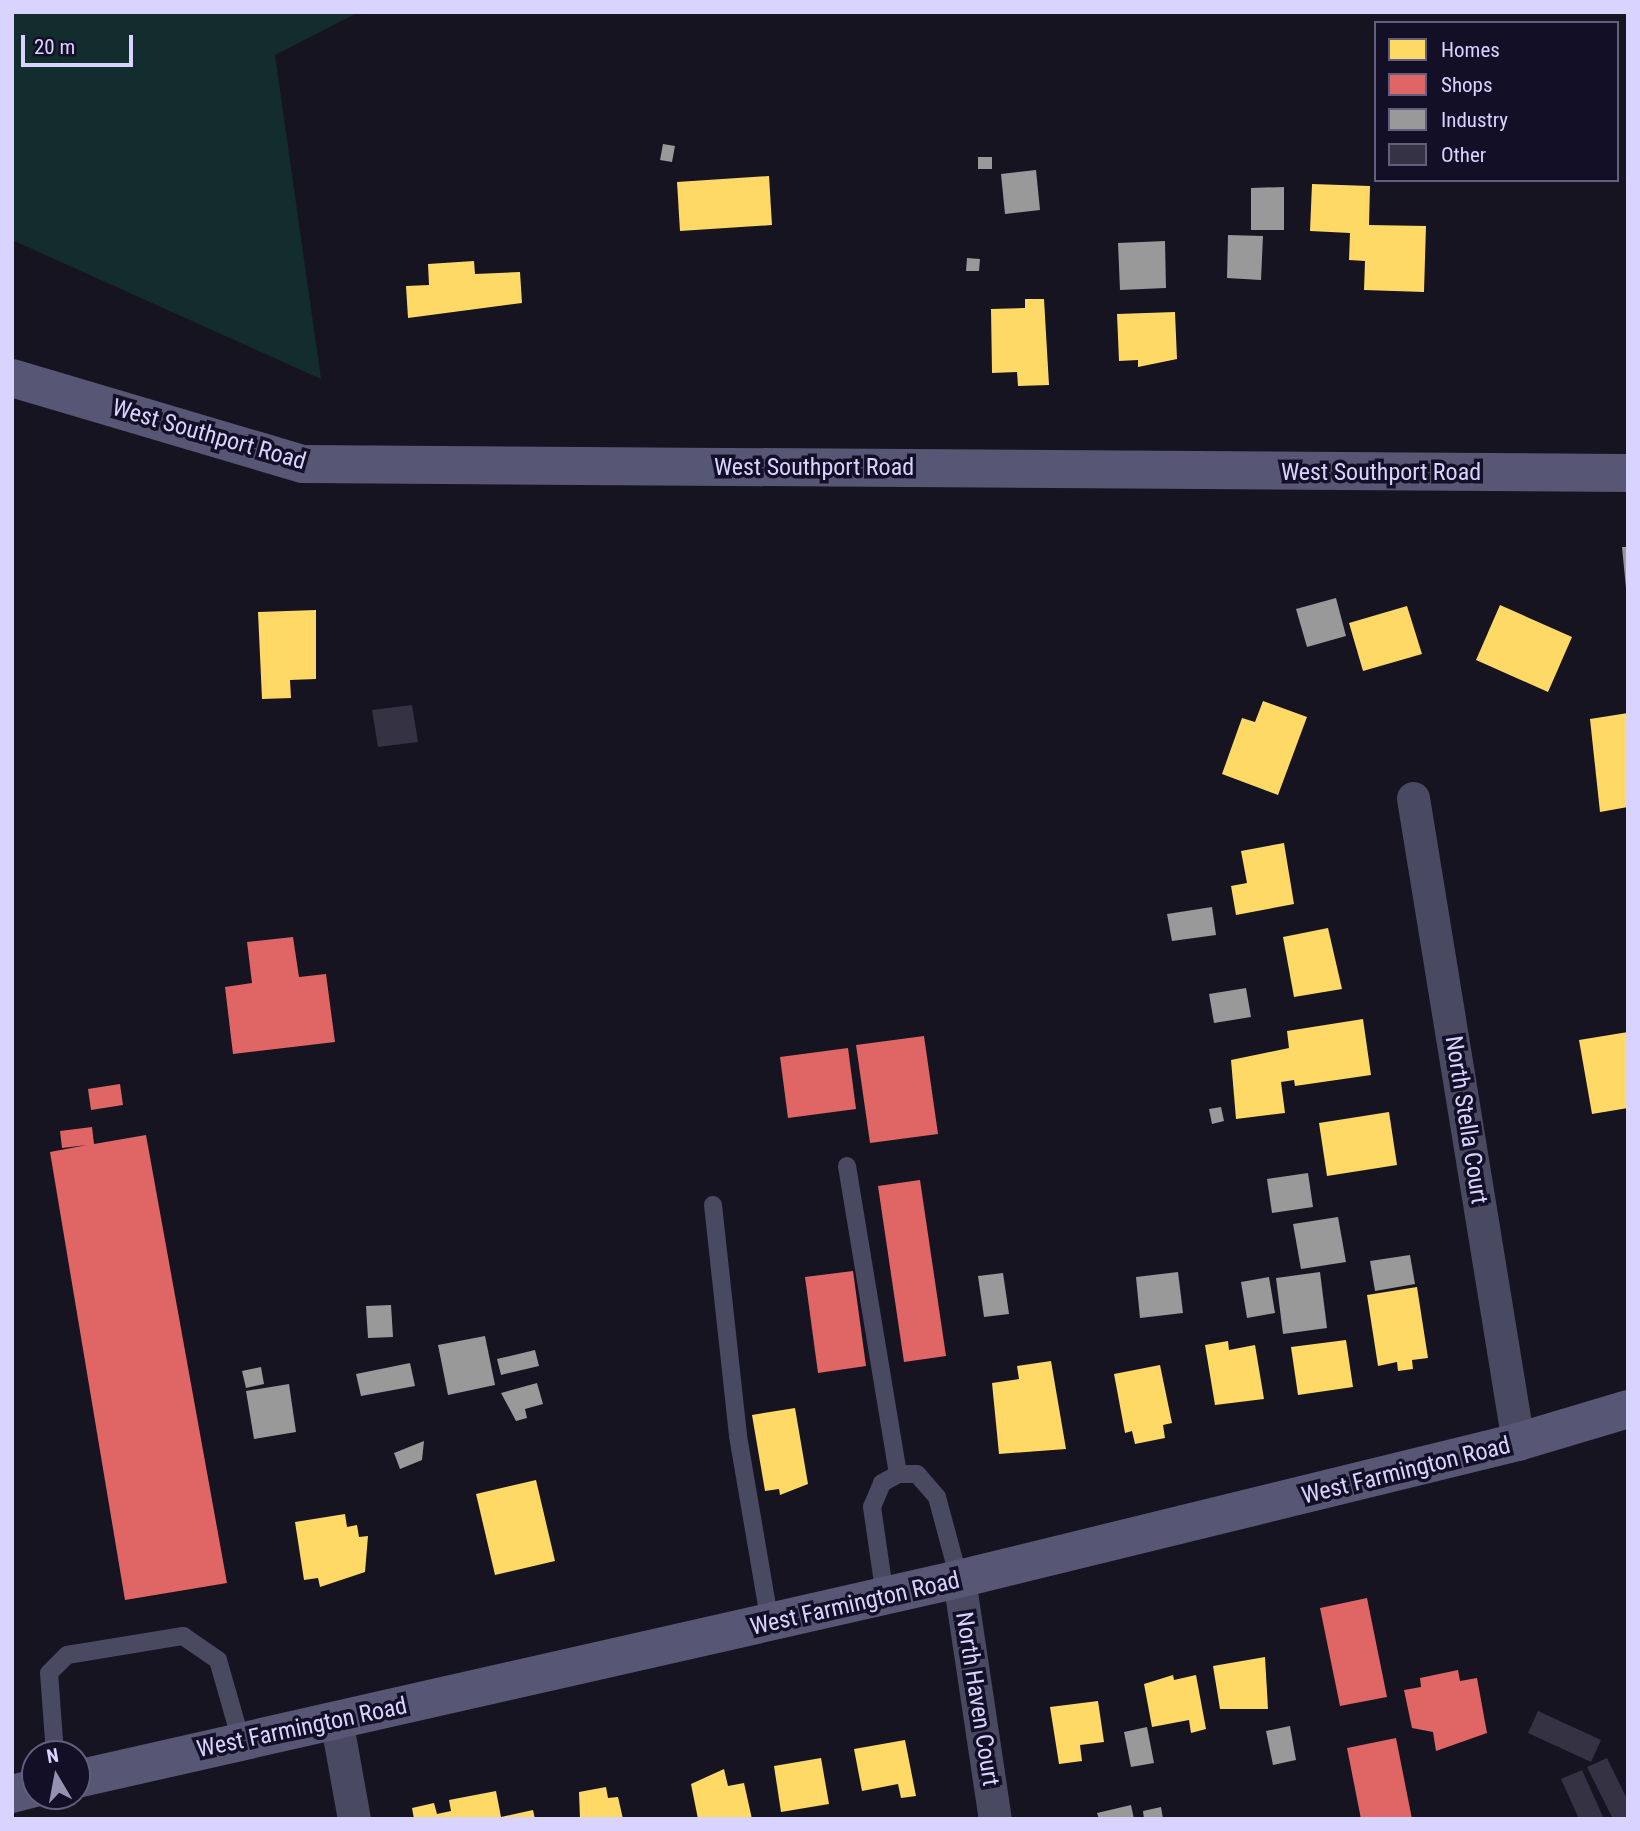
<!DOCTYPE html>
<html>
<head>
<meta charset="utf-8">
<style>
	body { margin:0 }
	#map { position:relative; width:1640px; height:1831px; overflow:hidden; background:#161421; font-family:"Roboto Condensed",sans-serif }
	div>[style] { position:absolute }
	.green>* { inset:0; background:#132c2d }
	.homes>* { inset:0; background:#ffd966 }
	.shops>* { inset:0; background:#e06666 }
	.industry>* { inset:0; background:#999 }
	.building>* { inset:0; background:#343243 }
	.lane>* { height:18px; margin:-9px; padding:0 9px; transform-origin:9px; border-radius:9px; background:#4a4962 }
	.street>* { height:33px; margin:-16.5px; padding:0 16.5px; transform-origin:16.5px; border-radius:16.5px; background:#4a4962 }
	.secondary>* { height:38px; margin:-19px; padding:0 19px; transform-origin:19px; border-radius:19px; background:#575674 }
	span { translate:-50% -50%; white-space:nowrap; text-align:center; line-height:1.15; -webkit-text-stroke:7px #130f26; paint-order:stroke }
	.street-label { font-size:24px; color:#d9d4ff }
	.frame { position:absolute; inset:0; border:14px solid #d9d4ff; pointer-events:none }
	.legend { position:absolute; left:1374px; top:21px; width:245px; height:161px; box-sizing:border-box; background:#130f26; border:2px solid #625e7d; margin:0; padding:9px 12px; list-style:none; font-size:21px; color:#d9d4ff }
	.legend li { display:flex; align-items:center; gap:14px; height:35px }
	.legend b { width:35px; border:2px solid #625e7d }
	.north { position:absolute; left:21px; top:1740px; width:70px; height:70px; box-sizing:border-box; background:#130f26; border:2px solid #625e7d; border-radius:50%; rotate:350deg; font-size:19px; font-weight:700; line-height:28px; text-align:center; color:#d9d4ff }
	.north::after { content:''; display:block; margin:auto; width:24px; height:32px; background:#9591b1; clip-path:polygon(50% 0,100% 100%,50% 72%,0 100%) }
	.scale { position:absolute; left:21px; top:35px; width:112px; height:32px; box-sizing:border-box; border:4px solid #d9d4ff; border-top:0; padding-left:9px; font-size:21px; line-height:24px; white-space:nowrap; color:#d9d4ff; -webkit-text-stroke:5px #130f26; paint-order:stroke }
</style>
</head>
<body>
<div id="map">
	<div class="green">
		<div style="clip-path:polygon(12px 12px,359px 12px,275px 55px,321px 379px,12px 240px)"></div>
	</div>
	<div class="homes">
		<div style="clip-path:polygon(769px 176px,772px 225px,680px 231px,677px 182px)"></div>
		<div style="clip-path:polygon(1312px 184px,1370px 186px,1369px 225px,1426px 226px,1424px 292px,1364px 290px,1365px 261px,1349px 260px,1350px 233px,1310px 231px)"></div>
		<div style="clip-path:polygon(474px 261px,475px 274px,520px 272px,522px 303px,408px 318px,406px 286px,429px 285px,428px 264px)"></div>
		<div style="clip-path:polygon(1025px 299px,1044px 299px,1049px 385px,1018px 386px,1017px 372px,992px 373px,991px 309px,1025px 308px)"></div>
		<div style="clip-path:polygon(1175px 312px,1177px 359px,1138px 367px,1138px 360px,1119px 361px,1117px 314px)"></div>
		<div style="clip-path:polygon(1500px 605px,1572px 637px,1548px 692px,1476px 660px)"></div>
		<div style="clip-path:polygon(1407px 606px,1422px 654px,1363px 671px,1349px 623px)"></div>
		<div style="clip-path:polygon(316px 610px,316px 679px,290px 680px,291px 698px,262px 699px,258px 612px)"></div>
		<div style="clip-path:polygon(1263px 701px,1307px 717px,1278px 795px,1222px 774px,1242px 718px,1255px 722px)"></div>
		<div style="clip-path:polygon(1628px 713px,1628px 807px,1600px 812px,1590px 719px)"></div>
		<div style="clip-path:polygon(1284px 843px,1294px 904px,1236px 915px,1231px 886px,1247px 883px,1241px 851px)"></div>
		<div style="clip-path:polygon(1328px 928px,1342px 989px,1294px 997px,1283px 937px)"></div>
		<div style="clip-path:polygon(1363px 1019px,1371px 1075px,1295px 1086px,1294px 1080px,1281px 1082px,1285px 1113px,1236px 1119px,1231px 1060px,1289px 1048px,1287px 1031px)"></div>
		<div style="clip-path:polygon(1628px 1032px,1628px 1108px,1592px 1114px,1579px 1040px)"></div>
		<div style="clip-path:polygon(1389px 1112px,1397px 1165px,1327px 1176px,1319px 1123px)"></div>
		<div style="clip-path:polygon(1417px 1287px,1428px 1358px,1412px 1360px,1413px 1369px,1398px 1371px,1397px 1362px,1378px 1366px,1367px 1295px)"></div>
		<div style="clip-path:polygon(1346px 1340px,1353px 1387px,1298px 1395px,1291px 1347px)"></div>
		<div style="clip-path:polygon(1228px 1341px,1229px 1350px,1255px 1345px,1264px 1399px,1215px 1405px,1205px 1345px)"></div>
		<div style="clip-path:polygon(1051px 1361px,1066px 1449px,999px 1454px,992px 1383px,1019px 1379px,1017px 1366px)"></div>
		<div style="clip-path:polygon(1160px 1365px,1172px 1423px,1163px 1425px,1165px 1438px,1135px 1444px,1132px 1431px,1125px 1433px,1114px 1374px)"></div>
		<div style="clip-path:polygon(795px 1408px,808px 1484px,780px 1495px,779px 1489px,765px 1491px,752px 1415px)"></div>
		<div style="clip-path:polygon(536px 1480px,555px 1561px,495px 1575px,476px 1494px)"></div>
		<div style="clip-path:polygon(345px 1514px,347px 1527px,357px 1525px,359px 1537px,368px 1536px,365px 1572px,320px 1587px,318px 1578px,304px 1580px,295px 1522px)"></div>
		<div style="clip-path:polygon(1265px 1657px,1268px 1709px,1220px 1709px,1213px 1666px)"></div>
		<div style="clip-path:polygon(1173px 1675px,1174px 1680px,1196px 1675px,1206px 1729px,1191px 1733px,1189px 1720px,1152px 1727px,1144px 1684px)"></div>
		<div style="clip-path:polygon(1098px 1701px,1104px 1742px,1080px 1745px,1082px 1761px,1059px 1764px,1050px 1707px)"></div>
		<div style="clip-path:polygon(905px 1740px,916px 1796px,901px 1798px,898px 1784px,862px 1791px,854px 1749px)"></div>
		<div style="clip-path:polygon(821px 1758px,829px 1804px,781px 1812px,774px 1766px)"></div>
		<div style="clip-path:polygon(724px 1769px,728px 1786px,744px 1783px,752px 1819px,698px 1819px,691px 1784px)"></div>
		<div style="clip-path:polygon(606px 1787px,608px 1798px,618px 1797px,623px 1819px,580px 1819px,579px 1792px)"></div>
		<div style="clip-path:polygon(496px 1791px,501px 1817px,533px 1810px,535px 1819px,414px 1819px,412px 1808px,434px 1803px,437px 1814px,451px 1811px,449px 1800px)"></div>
	</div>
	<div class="shops">
		<div style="clip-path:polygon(293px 937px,299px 977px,326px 974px,335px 1042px,233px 1054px,225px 987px,252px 983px,247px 942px)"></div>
		<div style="clip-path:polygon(924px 1036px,938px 1134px,870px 1143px,856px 1045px)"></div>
		<div style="clip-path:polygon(848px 1048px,856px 1109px,788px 1118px,780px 1057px)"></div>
		<div style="clip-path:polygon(120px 1084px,123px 1105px,91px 1110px,88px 1089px)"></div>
		<div style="clip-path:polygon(92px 1127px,94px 1144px,146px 1135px,227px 1583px,125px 1600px,50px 1152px,87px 1145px,62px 1148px,60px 1131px)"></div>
		<div style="clip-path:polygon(920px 1180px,946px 1356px,904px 1362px,878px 1186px)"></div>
		<div style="clip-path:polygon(853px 1271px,866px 1366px,818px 1373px,805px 1277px)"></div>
		<div style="clip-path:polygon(1367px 1598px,1387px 1697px,1340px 1706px,1320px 1608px)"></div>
		<div style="clip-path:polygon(1458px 1670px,1460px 1681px,1477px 1678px,1487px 1733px,1436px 1751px,1433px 1732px,1412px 1728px,1404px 1690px,1421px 1687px,1420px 1678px)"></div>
		<div style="clip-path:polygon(1396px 1738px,1412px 1819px,1361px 1819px,1347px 1748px)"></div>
	</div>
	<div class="industry">
		<div style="clip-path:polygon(663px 144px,675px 146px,672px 162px,660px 160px)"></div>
		<div style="clip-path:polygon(978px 157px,992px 157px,992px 169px,978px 169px)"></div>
		<div style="clip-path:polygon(1036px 170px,1040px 210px,1005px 214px,1001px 174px)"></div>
		<div style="clip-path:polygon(1284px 187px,1284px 230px,1251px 230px,1251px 188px)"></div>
		<div style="clip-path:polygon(1228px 235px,1263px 236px,1261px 280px,1227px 278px)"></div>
		<div style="clip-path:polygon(1165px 241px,1166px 288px,1120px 290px,1118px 243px)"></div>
		<div style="clip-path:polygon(967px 258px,980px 259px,979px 271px,966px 271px)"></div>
		<div style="clip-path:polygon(1622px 547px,1628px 547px,1628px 588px,1626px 588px)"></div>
		<div style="clip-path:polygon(1336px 598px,1346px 636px,1307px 647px,1296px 609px)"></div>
		<div style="clip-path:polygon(1212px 907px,1216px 935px,1172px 941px,1167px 914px)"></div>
		<div style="clip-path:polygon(1246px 988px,1251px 1017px,1214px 1023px,1209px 994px)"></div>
		<div style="clip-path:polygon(1221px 1107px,1224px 1121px,1212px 1124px,1209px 1109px)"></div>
		<div style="clip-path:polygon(1308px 1173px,1313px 1207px,1272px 1213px,1267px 1179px)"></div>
		<div style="clip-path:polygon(1338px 1217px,1346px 1262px,1301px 1269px,1293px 1224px)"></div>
		<div style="clip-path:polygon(1410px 1255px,1415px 1284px,1375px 1291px,1370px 1261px)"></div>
		<div style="clip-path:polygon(1178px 1272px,1183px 1313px,1140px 1318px,1136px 1277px)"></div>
		<div style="clip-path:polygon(1320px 1272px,1327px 1328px,1283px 1334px,1276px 1278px)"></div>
		<div style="clip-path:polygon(1003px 1273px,1009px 1314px,984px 1317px,978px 1276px)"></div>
		<div style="clip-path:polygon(1269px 1277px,1275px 1313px,1247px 1318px,1241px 1282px)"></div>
		<div style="clip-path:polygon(391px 1305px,393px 1337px,368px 1338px,366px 1306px)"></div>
		<div style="clip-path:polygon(485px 1336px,495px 1385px,448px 1395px,438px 1345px)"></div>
		<div style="clip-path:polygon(535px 1350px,539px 1366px,501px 1375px,497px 1359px)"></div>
		<div style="clip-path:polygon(410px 1363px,415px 1386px,361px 1396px,356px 1374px)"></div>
		<div style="clip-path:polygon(261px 1367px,264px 1384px,246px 1388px,242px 1371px)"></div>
		<div style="clip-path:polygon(537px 1383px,543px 1404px,525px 1409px,527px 1418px,516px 1421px,501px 1393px)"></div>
		<div style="clip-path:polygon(289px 1384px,296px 1432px,254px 1439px,246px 1391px)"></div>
		<div style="clip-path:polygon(424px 1441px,422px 1460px,400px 1469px,394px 1453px)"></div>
		<div style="clip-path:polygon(1290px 1726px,1296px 1760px,1273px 1765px,1266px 1731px)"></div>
		<div style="clip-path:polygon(1147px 1727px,1154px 1763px,1131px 1767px,1124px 1732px)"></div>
		<div style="clip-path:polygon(1131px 1805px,1134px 1819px,1099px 1819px,1097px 1813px)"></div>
		<div style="clip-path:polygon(1161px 1807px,1163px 1819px,1144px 1819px,1143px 1811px)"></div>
	</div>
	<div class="building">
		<div style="clip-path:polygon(412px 705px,418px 742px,378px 747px,372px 710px)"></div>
		<div style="clip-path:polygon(1538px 1711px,1601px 1740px,1591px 1762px,1528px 1733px)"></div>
		<div style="clip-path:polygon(1607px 1758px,1628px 1801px,1628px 1819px,1613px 1819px,1587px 1767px)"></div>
		<div style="clip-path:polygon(1582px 1770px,1604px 1819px,1579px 1819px,1561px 1779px)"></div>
	</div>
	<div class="lane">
		<div style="left:847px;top:1166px;width:312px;rotate:80.6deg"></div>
		<div style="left:713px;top:1205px;width:232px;rotate:83.8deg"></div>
		<div style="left:738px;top:1436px;width:191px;rotate:80.3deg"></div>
		<div style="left:885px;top:1597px;width:91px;rotate:-98.2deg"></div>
		<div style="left:872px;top:1507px;width:26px;rotate:-67deg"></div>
		<div style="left:882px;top:1483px;width:18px;rotate:-29deg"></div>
		<div style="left:898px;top:1474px;width:19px"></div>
		<div style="left:917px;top:1474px;width:30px;rotate:49deg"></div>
		<div style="left:937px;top:1497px;width:85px;rotate:75deg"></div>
		<div style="left:55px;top:1754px;width:81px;rotate:-94.2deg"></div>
		<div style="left:49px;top:1673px;width:25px;rotate:-45deg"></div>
		<div style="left:67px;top:1655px;width:118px;rotate:-9.3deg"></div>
		<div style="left:183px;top:1636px;width:42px;rotate:34.4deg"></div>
		<div style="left:218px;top:1660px;width:84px;rotate:74.1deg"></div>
	</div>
	<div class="street">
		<div style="left:1413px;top:798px;width:653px;rotate:80.74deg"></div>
		<div style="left:959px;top:1579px;width:243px;rotate:81.5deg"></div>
		<div style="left:336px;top:1719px;width:102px;rotate:79.8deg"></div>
	</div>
	<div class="secondary">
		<div style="left:12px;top:378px;width:303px;rotate:16.5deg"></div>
		<div style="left:303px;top:464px;width:1325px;rotate:0.39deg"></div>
		<div style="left:77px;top:1779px;width:904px;rotate:-12.78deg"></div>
		<div style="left:959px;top:1579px;width:576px;rotate:-13.77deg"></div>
		<div style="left:1518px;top:1442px;width:115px;rotate:-16.7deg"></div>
		<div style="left:12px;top:1794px;width:24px;rotate:-15deg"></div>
	</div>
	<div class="street-label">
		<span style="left:209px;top:435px;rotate:16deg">West Southport Road</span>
		<span style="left:814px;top:468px">West Southport Road</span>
		<span style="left:1381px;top:473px">West Southport Road</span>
		<span style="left:1466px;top:1120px;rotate:81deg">North Stella Court</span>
		<span style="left:1406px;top:1471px;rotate:-14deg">West Farmington Road</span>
		<span style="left:855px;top:1604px;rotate:-13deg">West Farmington Road</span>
		<span style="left:977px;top:1699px;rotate:81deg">North Haven Court</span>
		<span style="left:302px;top:1728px;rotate:-12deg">West Farmington Road</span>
	</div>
	<div class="frame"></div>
	<ul class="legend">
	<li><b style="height:19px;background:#ffd966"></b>Homes</li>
	<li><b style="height:19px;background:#e06666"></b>Shops</li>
	<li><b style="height:19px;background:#999"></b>Industry</li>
	<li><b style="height:19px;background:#343243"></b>Other</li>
	</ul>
	<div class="north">N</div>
	<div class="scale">20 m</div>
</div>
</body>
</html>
